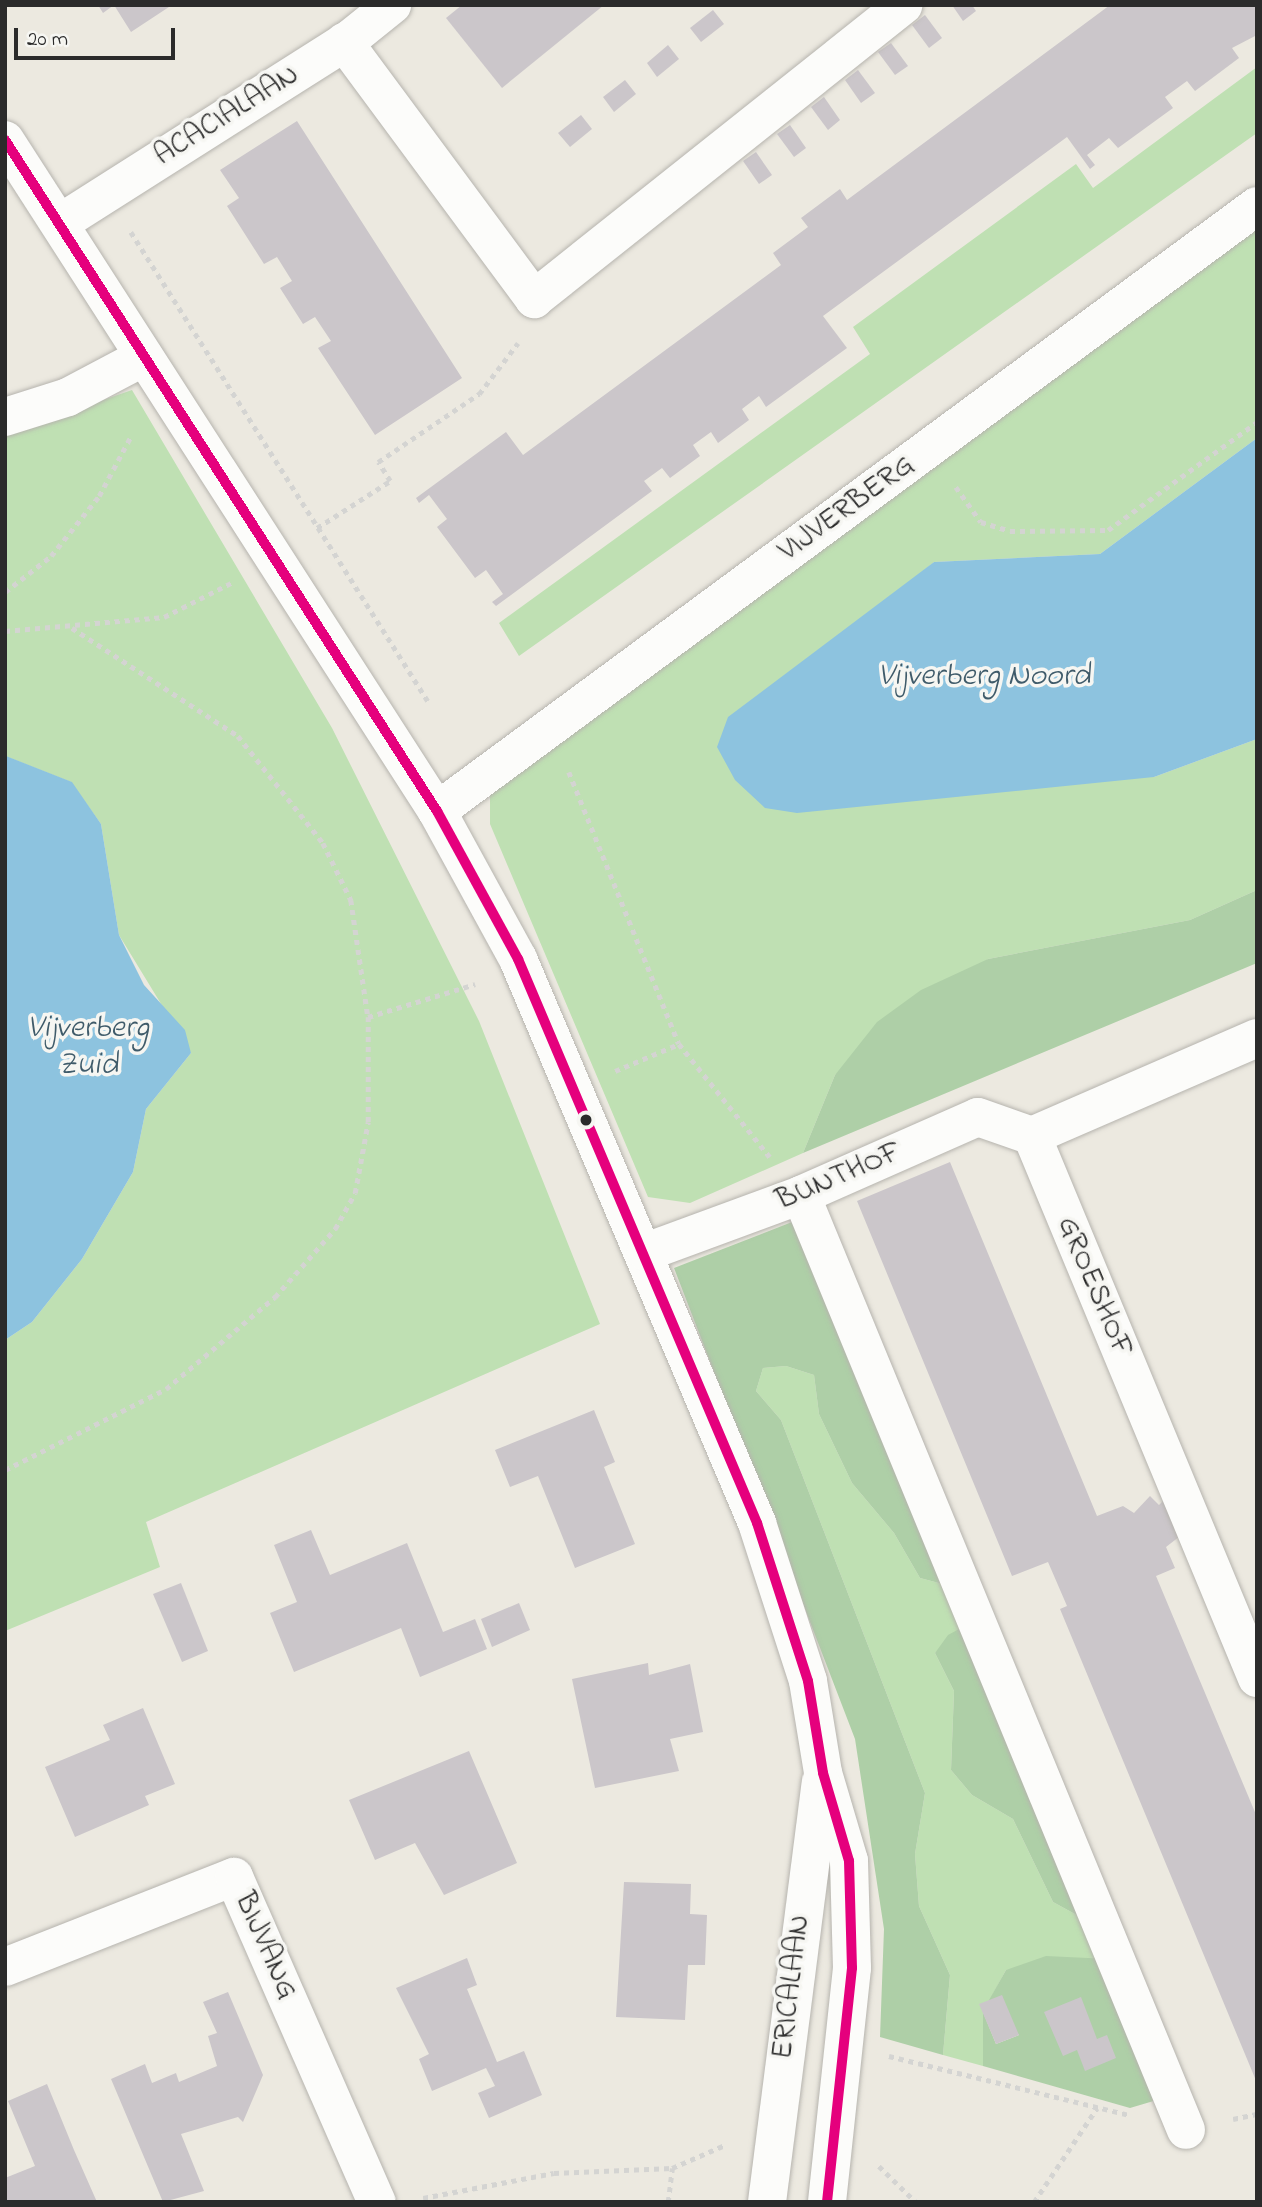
<!DOCTYPE html>
<html>
<head>
<meta charset="utf-8">
<style>
	body { margin:0 }
	#map { position:relative; width:1262px; height:2207px; overflow:hidden; background:#ece9e0; font-family:"Indie Flower",sans-serif }
	div>[style] { position:absolute }
	.green>* { inset:0; background:#bfe0b3 }
	.forest>* { inset:0; background:#aecfa7 }
	.water>* { inset:0; background:#8dc3df }
	.building>* { inset:0; background:#cbc6ca }
	.path>* { height:4.5px; margin-top:-2.25px; transform-origin:0; background:repeating-linear-gradient(90deg,#d4d4d2 0 5px,transparent 0 10px) }
	.roads { filter:drop-shadow(0 0 2px #b6b4ae) drop-shadow(0 0 2px #b6b4ae) }
	.minor>* { height:38px; margin:-19px; padding:0 19px; transform-origin:19px; border-radius:19px; background:#fcfcfa }
	.bus-1>* { height:10px; margin:-5px; padding:0 5px; transform-origin:5px; border-radius:5px; background:#e5007d }
	.dots>* { width:19px; height:19px; translate:-50% -50%; box-sizing:border-box; border:4px solid #f6f6f2; border-radius:50% }
	span { translate:-50% -50%; white-space:nowrap; text-align:center; line-height:1.15; -webkit-text-stroke:7px #f6f6f2; paint-order:stroke }
	.street-label { font-size:30px; color:#2b2b2b }
	.water-label { font-size:32px; color:#3f5b6a; font-style:italic }
	.frame { position:absolute; inset:0; border:7px solid #2b2b2b; pointer-events:none }
	.scale { position:absolute; left:14px; top:28px; width:161px; height:32px; box-sizing:border-box; border:4px solid #2b2b2b; border-top:0; padding-left:9px; font-size:21px; line-height:24px; white-space:nowrap; color:#2b2b2b; -webkit-text-stroke:5px #f6f6f2; paint-order:stroke }
</style>
</head>
<body>
<div id="map">
	<div class="green">
		<div style="clip-path:polygon(1257px 67px,1257px 133px,519px 656px,499px 623px,870px 354px,853px 327px,1076px 164px,1093px 188px)"></div>
		<div style="clip-path:polygon(1257px 224px,1257px 438px,1100px 554px,934px 562px,865px 619px,1154px 777px,1257px 739px,1257px 890px,1190px 920px,988px 959px,835px 1075px,803px 1153px,690px 1203px,648px 1197px,490px 824px,490px 785px)"></div>
		<div style="clip-path:polygon(132px 390px,332px 728px,479px 1021px,600px 1324px,146px 1522px,160px 1567px,5px 1631px,5px 1340px,32px 1322px,82px 1259px,133px 1172px,146px 1109px,191px 1053px,119px 935px,101px 824px,71px 782px,5px 756px,5px 434px)"></div>
		<div style="clip-path:polygon(786px 1366px,814px 1375px,819px 1414px,852px 1483px,894px 1533px,920px 1578px,954px 1587px,970px 1623px,935px 1653px,954px 1691px,951px 1770px,972px 1795px,1013px 1819px,1053px 1902px,1095px 1925px,1109px 1959px,1006px 1970px,983px 2012px,983px 2066px,943px 2055px,950px 1975px,919px 1906px,915px 1854px,925px 1793px,781px 1420px,756px 1391px,763px 1368px)"></div>
	</div>
	<div class="forest">
		<div style="clip-path:polygon(1257px 890px,1257px 963px,803px 1153px,835px 1075px,877px 1022px,921px 990px,988px 959px,1190px 920px)"></div>
		<div style="clip-path:polygon(792px 1222px,954px 1587px,920px 1578px,894px 1533px,852px 1483px,819px 1414px,814px 1375px,786px 1366px,763px 1368px,756px 1391px,781px 1420px,925px 1793px,915px 1854px,919px 1906px,950px 1975px,943px 2055px,880px 2037px,884px 1929px,855px 1739px,674px 1268px)"></div>
		<div style="clip-path:polygon(970px 1623px,1095px 1925px,1053px 1902px,1013px 1819px,972px 1795px,951px 1770px,954px 1691px,935px 1653px,948px 1635px)"></div>
		<div style="clip-path:polygon(1046px 1956px,1109px 1959px,1167px 2097px,1130px 2108px,983px 2066px,983px 2012px,996px 2044px,1019px 2035px,989px 2000px,1006px 1970px)"></div>
	</div>
	<div class="water">
		<div style="clip-path:polygon(1257px 438px,1257px 739px,1154px 777px,797px 813px,765px 808px,735px 780px,717px 747px,728px 717px,934px 562px,1100px 554px)"></div>
		<div style="clip-path:polygon(6px 756px,72px 782px,101px 824px,119px 935px,144px 985px,185px 1030px,191px 1053px,146px 1109px,133px 1172px,82px 1259px,32px 1322px,5px 1340px)"></div>
	</div>
	<div class="building">
		<div style="clip-path:polygon(98px 5px,172px 5px,131px 32px,114px 5px,103px 13px)"></div>
		<div style="clip-path:polygon(462px 5px,604px 5px,502px 88px,446px 18px)"></div>
		<div style="clip-path:polygon(952px 5px,972px 5px,976px 11px,963px 21px)"></div>
		<div style="clip-path:polygon(1110px 5px,1257px 5px,1257px 35px,1232px 48px,1239px 58px,1195px 91px,1187px 81px,1165px 97px,1173px 108px,1118px 148px,1109px 138px,1087px 155px,1095px 165px,1090px 169px,1067px 137px,823px 316px,847px 348px,766px 407px,759px 396px,742px 409px,749px 420px,718px 443px,711px 432px,693px 445px,700px 456px,670px 478px,662px 468px,644px 481px,652px 491px,496px 606px,492px 602px,503px 594px,486px 570px,475px 578px,437px 527px,447px 519px,429px 495px,419px 503px,416px 498px,506px 432px,523px 455px,781px 265px,773px 253px,808px 227px,801px 218px,840px 189px,847px 200px)"></div>
		<div style="clip-path:polygon(713px 10px,724px 24px,701px 42px,690px 28px)"></div>
		<div style="clip-path:polygon(925px 15px,942px 38px,929px 48px,912px 25px)"></div>
		<div style="clip-path:polygon(891px 43px,908px 66px,895px 75px,878px 52px)"></div>
		<div style="clip-path:polygon(668px 45px,679px 59px,657px 77px,647px 63px)"></div>
		<div style="clip-path:polygon(858px 70px,875px 93px,861px 103px,845px 80px)"></div>
		<div style="clip-path:polygon(625px 80px,636px 94px,614px 112px,603px 97px)"></div>
		<div style="clip-path:polygon(824px 97px,840px 120px,828px 130px,811px 107px)"></div>
		<div style="clip-path:polygon(581px 115px,592px 129px,570px 147px,558px 133px)"></div>
		<div style="clip-path:polygon(297px 121px,462px 378px,375px 435px,318px 348px,331px 341px,315px 317px,303px 324px,280px 288px,292px 281px,277px 257px,264px 264px,227px 206px,239px 198px,220px 170px)"></div>
		<div style="clip-path:polygon(790px 125px,806px 148px,794px 157px,777px 134px)"></div>
		<div style="clip-path:polygon(756px 152px,772px 175px,759px 184px,743px 161px)"></div>
		<div style="clip-path:polygon(950px 1162px,1097px 1516px,1123px 1506px,1134px 1513px,1150px 1496px,1159px 1505px,1177px 1487px,1184px 1533px,1166px 1547px,1175px 1568px,1156px 1576px,1257px 1817px,1257px 2083px,1060px 1609px,1067px 1606px,1048px 1562px,1012px 1576px,857px 1201px)"></div>
		<div style="clip-path:polygon(594px 1410px,615px 1462px,604px 1467px,635px 1544px,575px 1568px,538px 1476px,510px 1487px,495px 1450px)"></div>
		<div style="clip-path:polygon(311px 1530px,330px 1575px,407px 1543px,443px 1632px,475px 1619px,487px 1649px,420px 1677px,401px 1628px,294px 1672px,270px 1613px,297px 1602px,274px 1545px)"></div>
		<div style="clip-path:polygon(181px 1583px,208px 1651px,182px 1662px,153px 1594px)"></div>
		<div style="clip-path:polygon(519px 1603px,530px 1630px,492px 1647px,481px 1619px)"></div>
		<div style="clip-path:polygon(648px 1663px,649px 1675px,690px 1664px,703px 1732px,670px 1739px,679px 1771px,595px 1788px,572px 1679px)"></div>
		<div style="clip-path:polygon(143px 1708px,175px 1784px,145px 1796px,149px 1805px,75px 1837px,45px 1767px,110px 1740px,103px 1725px)"></div>
		<div style="clip-path:polygon(469px 1751px,517px 1863px,444px 1895px,415px 1843px,375px 1860px,349px 1800px)"></div>
		<div style="clip-path:polygon(624px 1882px,691px 1884px,690px 1914px,707px 1915px,705px 1965px,688px 1965px,685px 2020px,616px 2017px)"></div>
		<div style="clip-path:polygon(467px 1958px,477px 1985px,467px 1989px,497px 2062px,524px 2051px,542px 2095px,489px 2118px,478px 2093px,495px 2086px,486px 2068px,432px 2091px,419px 2059px,429px 2054px,396px 1988px)"></div>
		<div style="clip-path:polygon(228px 1992px,263px 2075px,243px 2122px,238px 2117px,181px 2134px,204px 2191px,163px 2202px,111px 2079px,145px 2064px,152px 2083px,176px 2073px,179px 2082px,217px 2066px,208px 2036px,217px 2033px,203px 2002px)"></div>
		<div style="clip-path:polygon(1002px 1995px,1019px 2035px,996px 2044px,979px 2004px)"></div>
		<div style="clip-path:polygon(1081px 1997px,1097px 2039px,1107px 2035px,1116px 2058px,1085px 2071px,1077px 2050px,1063px 2056px,1044px 2012px)"></div>
		<div style="clip-path:polygon(47px 2084px,74px 2150px,97px 2202px,5px 2202px,5px 2178px,35px 2166px,8px 2101px)"></div>
	</div>
	<div class="path">
		<div style="left:131px;top:232px;width:555px;rotate:57.66deg"></div>
		<div style="left:956px;top:487px;width:43px;rotate:54.5deg"></div>
		<div style="left:981px;top:522px;width:30px;rotate:17deg"></div>
		<div style="left:1010px;top:531px;width:98px;rotate:-0.6deg"></div>
		<div style="left:1108px;top:530px;width:184px;rotate:-35.9deg"></div>
		<div style="left:317px;top:528px;width:87px;rotate:-32.8deg"></div>
		<div style="left:390px;top:481px;width:22px;rotate:-122deg"></div>
		<div style="left:378px;top:462px;width:122px;rotate:-34deg"></div>
		<div style="left:479px;top:394px;width:64px;rotate:-52.6deg"></div>
		<div style="left:5px;top:592px;width:58px;rotate:-38deg"></div>
		<div style="left:51px;top:556px;width:77px;rotate:-51.3deg"></div>
		<div style="left:99px;top:496px;width:66px;rotate:-61.9deg"></div>
		<div style="left:72px;top:628px;width:198px;rotate:33deg"></div>
		<div style="left:238px;top:736px;width:137px;rotate:51.5deg"></div>
		<div style="left:323px;top:843px;width:64px;rotate:63.8deg"></div>
		<div style="left:351px;top:900px;width:118px;rotate:81.7deg"></div>
		<div style="left:5px;top:631px;width:160px;rotate:-5deg"></div>
		<div style="left:164px;top:617px;width:77px;rotate:-26.9deg"></div>
		<div style="left:569px;top:772px;width:293px;rotate:68deg"></div>
		<div style="left:679px;top:1044px;width:145px;rotate:51.2deg"></div>
		<div style="left:615px;top:1071px;width:69px;rotate:-22.9deg"></div>
		<div style="left:5px;top:1470px;width:180px;rotate:-26.7deg"></div>
		<div style="left:166px;top:1389px;width:143px;rotate:-40.2deg"></div>
		<div style="left:275px;top:1297px;width:91px;rotate:-48.6deg"></div>
		<div style="left:335px;top:1229px;width:41px;rotate:-60.9deg"></div>
		<div style="left:355px;top:1193px;width:72px;rotate:-79.6deg"></div>
		<div style="left:368px;top:1122px;width:105px;rotate:-90deg"></div>
		<div style="left:368px;top:1017px;width:112px;rotate:-17.1deg"></div>
		<div style="left:889px;top:2056px;width:247px;rotate:13.8deg"></div>
		<div style="left:1233px;top:2119px;width:25px;rotate:-12deg"></div>
		<div style="left:879px;top:2166px;width:52px;rotate:44.2deg"></div>
		<div style="left:423px;top:2198px;width:133px;rotate:-10.8deg"></div>
		<div style="left:554px;top:2173px;width:118px;rotate:-2.4deg"></div>
		<div style="left:672px;top:2168px;width:58px;rotate:-23.5deg"></div>
		<div style="left:668px;top:2202px;width:34px;rotate:-83deg"></div>
		<div style="left:1034px;top:2202px;width:113px;rotate:-56.2deg"></div>
	</div>
	<div class="roads">
		<div class="minor">
			<div style="left:344px;top:42px;width:320px;rotate:53.5deg"></div>
			<div style="left:534px;top:299px;width:472px;rotate:-38.5deg"></div>
			<div style="left:5px;top:140px;width:798px;rotate:57.23deg"></div>
			<div style="left:437px;top:811px;width:169px;rotate:61.3deg"></div>
			<div style="left:518px;top:959px;width:613px;rotate:67.03deg"></div>
			<div style="left:757px;top:1523px;width:166px;rotate:72.1deg"></div>
			<div style="left:808px;top:1681px;width:93px;rotate:80.7deg"></div>
			<div style="left:823px;top:1773px;width:92px;rotate:73.5deg"></div>
			<div style="left:849px;top:1861px;width:107px;rotate:88.4deg"></div>
			<div style="left:852px;top:1968px;width:235px;rotate:96.1deg"></div>
			<div style="left:60px;top:223px;width:345px;rotate:-32.4deg"></div>
			<div style="left:351px;top:38px;width:53px;rotate:-38.8deg"></div>
			<div style="left:5px;top:417px;width:66px;rotate:-17.6deg"></div>
			<div style="left:68px;top:397px;width:86px;rotate:-27.8deg"></div>
			<div style="left:437px;top:811px;width:1019px;rotate:-36.42deg"></div>
			<div style="left:1257px;top:1038px;width:245px;rotate:156.5deg"></div>
			<div style="left:1032px;top:1136px;width:587px;rotate:67.46deg"></div>
			<div style="left:801px;top:1195px;width:1011px;rotate:67.62deg"></div>
			<div style="left:646px;top:1252px;width:165px;rotate:-20.2deg"></div>
			<div style="left:801px;top:1195px;width:193px;rotate:-23.8deg"></div>
			<div style="left:978px;top:1117px;width:57px;rotate:19.4deg"></div>
			<div style="left:5px;top:1967px;width:246px;rotate:-21.5deg"></div>
			<div style="left:234px;top:1877px;width:355px;rotate:66.3deg"></div>
			<div style="left:767px;top:2202px;width:423px;rotate:-82.7deg"></div>
		</div>
	</div>
	<div class="bus-1">
		<div style="left:5px;top:140px;width:798px;rotate:57.23deg"></div>
		<div style="left:437px;top:811px;width:169px;rotate:61.3deg"></div>
		<div style="left:518px;top:959px;width:613px;rotate:67.03deg"></div>
		<div style="left:757px;top:1523px;width:166px;rotate:72.1deg"></div>
		<div style="left:808px;top:1681px;width:93px;rotate:80.7deg"></div>
		<div style="left:823px;top:1773px;width:92px;rotate:73.5deg"></div>
		<div style="left:849px;top:1861px;width:107px;rotate:88.4deg"></div>
		<div style="left:852px;top:1968px;width:235px;rotate:96.1deg"></div>
	</div>
	<div class="dots">
		<div style="left:586px;top:1120px;background:#2b2b2b"></div>
	</div>
	<div class="street-label">
		<span style="left:227px;top:116px;rotate:-32deg">ACACIALAAN</span>
		<span style="left:847px;top:509px;rotate:-36deg">VIJVERBERG</span>
		<span style="left:839px;top:1177px;rotate:-23deg">BUNTHOF</span>
		<span style="left:1094px;top:1287px;rotate:67deg">GROESHOF</span>
		<span style="left:265px;top:1946px;rotate:66deg">BIJVANG</span>
		<span style="left:792px;top:1987px;rotate:-83deg">ERICALAAN</span>
	</div>
	<div class="water-label">
		<span style="left:984px;top:677px">Vijverberg Noord</span>
		<span style="left:88px;top:1048px">Vijverberg<br>Zuid</span>
	</div>
	<div class="frame"></div>
	<div class="scale">20 m</div>
</div>
</body>
</html>
